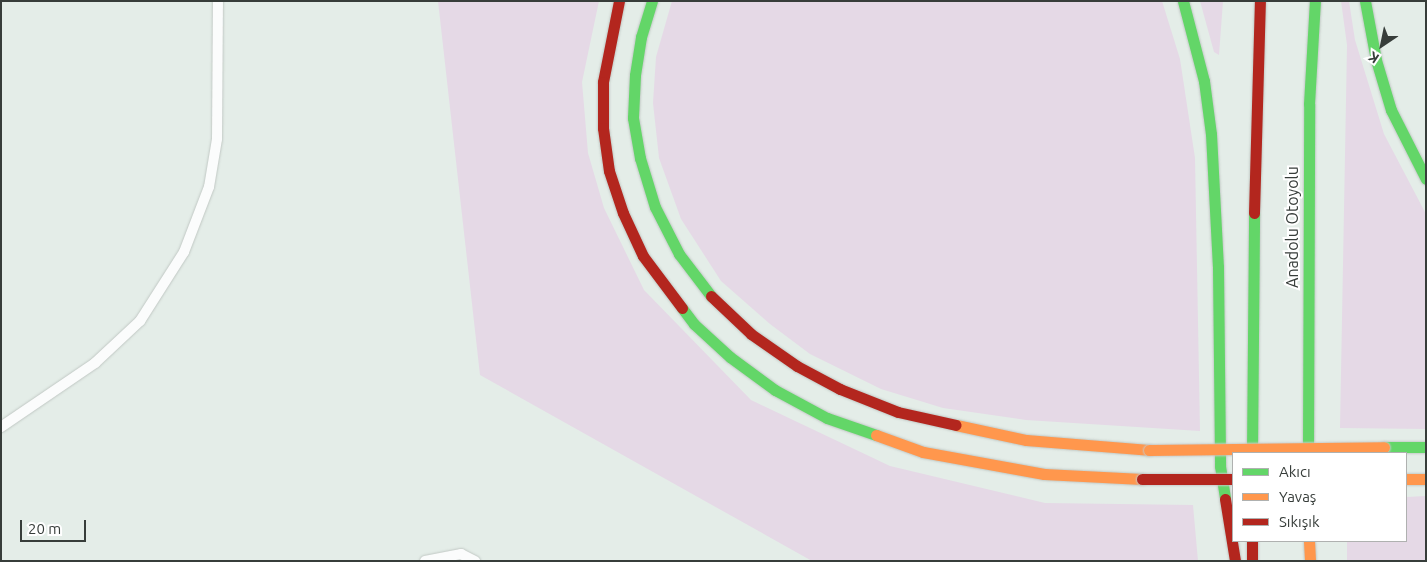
<!DOCTYPE html>
<html>
<head>
<meta charset="utf-8">
<style>
	body { margin:0 }
	#map { position:relative; width:1427px; height:562px; overflow:hidden; background:#e4ede8; font-family:Ubuntu,sans-serif }
	div>[style] { position:absolute }
	.green>* { inset:0; background:#e5d9e6 }
	.roads { filter:drop-shadow(0 0 1px #c1c8c4) drop-shadow(0 0 1px #c1c8c4) }
	.lane>* { height:10px; margin:-5px; padding:0 5px; transform-origin:5px; border-radius:5px; background:#fbfcfc }
	.fast>* { height:11px; margin:-5.5px; padding:0 5.5px; transform-origin:5.5px; border-radius:5.5px; background:#63d668 }
	.slow>* { height:11px; margin:-5.5px; padding:0 5.5px; transform-origin:5.5px; border-radius:5.5px; background:#ff974d }
	.jam>* { height:11px; margin:-5.5px; padding:0 5.5px; transform-origin:5.5px; border-radius:5.5px; background:#b3261e }
	.bridges { filter:drop-shadow(0 0 1px #c6cac8) drop-shadow(0 0 1px #c6cac8) }
	.slow-bridge>* { height:11px; margin:-5.5px; padding:0 5.5px; transform-origin:5.5px; border-radius:5.5px; background:#ff974d }
	.jam-bridge>* { height:11px; margin:-5.5px; padding:0 5.5px; transform-origin:5.5px; border-radius:5.5px; background:#b3261e }
	span { translate:-50% -50%; white-space:nowrap; text-align:center; line-height:1.15; -webkit-text-stroke:4px #fff; paint-order:stroke }
	.street-label { font-size:16px; color:#373d3a }
	.frame { position:absolute; inset:0; border:2px solid #373d3a; pointer-events:none }
	.legend { position:absolute; left:1232px; top:452px; width:175px; height:90px; box-sizing:border-box; background:#fff; border:1px solid #afb1b0; margin:0; padding:6px 9px; list-style:none; font-size:15px; color:#373d3a }
	.legend li { display:flex; align-items:center; gap:10px; height:25px }
	.legend b { width:25px; border:1px solid #afb1b0 }
	.north { position:absolute; left:1357px; top:20px; width:50px; height:50px; -webkit-text-stroke:4px #fff; paint-order:stroke; rotate:214deg; font-size:14px; font-weight:700; line-height:20px; text-align:center; color:#373d3a }
	.north::after { content:''; display:block; margin:auto; width:18px; height:22px; background:#373d3a; clip-path:polygon(50% 0,100% 100%,50% 72%,0 100%) }
	.scale { position:absolute; left:20px; top:520px; width:66px; height:22px; box-sizing:border-box; border:2px solid #373d3a; border-top:0; padding-left:6px; font-size:15px; line-height:18px; white-space:nowrap; color:#373d3a; -webkit-text-stroke:4px #fff; paint-order:stroke }
</style>
</head>
<body>
<div id="map">
	<div class="green">
		<div style="clip-path:polygon(438px 1px,599px 1px,582px 82px,588px 153px,604px 208px,644px 290px,751px 400px,890px 466px,1045px 503px,1193px 505px,1198px 561px,812px 561px,480px 375px)"></div>
		<div style="clip-path:polygon(672px 1px,1162px 1px,1180px 59px,1195px 158px,1200px 431px,1026px 420px,943px 408px,881px 389px,810px 354px,770px 324px,721px 281px,681px 219px,659px 158px,653px 103px,656px 57px)"></div>
		<div style="clip-path:polygon(1200px 1px,1223px 1px,1219px 55px,1214px 52px)"></div>
		<div style="clip-path:polygon(1341px 1px,1349px 1px,1355px 40px,1384px 134px,1426px 214px,1426px 429px,1340px 428px,1347px 45px)"></div>
		<div style="clip-path:polygon(1426px 496px,1426px 561px,1347px 561px,1347px 541px,1406px 541px,1406px 497px)"></div>
	</div>
	<div class="roads">
		<div class="lane">
			<div style="left:1px;top:427px;width:114px;rotate:-34.2deg"></div>
			<div style="left:95px;top:363px;width:62px;rotate:-43deg"></div>
			<div style="left:140px;top:321px;width:82px;rotate:-57.5deg"></div>
			<div style="left:184px;top:252px;width:70px;rotate:-69deg"></div>
			<div style="left:209px;top:187px;width:49px;rotate:-80.5deg"></div>
			<div style="left:217px;top:139px;width:138px;rotate:-89.6deg"></div>
			<div style="left:425px;top:561px;width:37px;rotate:-11deg"></div>
			<div style="left:461px;top:554px;width:16px;rotate:27deg"></div>
		</div>
		<div class="fast">
			<div style="left:652px;top:1px;width:38px;rotate:107deg"></div>
			<div style="left:641px;top:37px;width:38px;rotate:99deg"></div>
			<div style="left:635px;top:75px;width:43px;rotate:92.7deg"></div>
			<div style="left:633px;top:118px;width:41px;rotate:80.1deg"></div>
			<div style="left:640px;top:158px;width:51px;rotate:73deg"></div>
			<div style="left:655px;top:207px;width:53px;rotate:62.9deg"></div>
			<div style="left:679px;top:254px;width:53px;rotate:52.7deg"></div>
			<div style="left:1183px;top:1px;width:83px;rotate:75.3deg"></div>
			<div style="left:1204px;top:81px;width:53px;rotate:82.5deg"></div>
			<div style="left:1211px;top:134px;width:133px;rotate:87deg"></div>
			<div style="left:1218px;top:267px;width:199px;rotate:89.4deg"></div>
			<div style="left:1220px;top:466px;width:33px;rotate:81deg"></div>
			<div style="left:1365px;top:1px;width:60px;rotate:79.4deg"></div>
			<div style="left:1376px;top:60px;width:52px;rotate:73.3deg"></div>
			<div style="left:1391px;top:110px;width:77px;rotate:63.1deg"></div>
			<div style="left:682px;top:308px;width:20px;rotate:53deg"></div>
			<div style="left:694px;top:324px;width:49px;rotate:42.5deg"></div>
			<div style="left:730px;top:357px;width:56px;rotate:36.3deg"></div>
			<div style="left:775px;top:390px;width:59px;rotate:28.3deg"></div>
			<div style="left:827px;top:418px;width:52px;rotate:19.1deg"></div>
			<div style="left:1384px;top:447px;width:42px"></div>
			<div style="left:1252px;top:453px;width:240px;rotate:-89.5deg"></div>
			<div style="left:1308px;top:453px;width:349px;rotate:-89.8deg"></div>
			<div style="left:1309px;top:104px;width:103px;rotate:-86.7deg"></div>
		</div>
		<div class="slow">
			<div style="left:956px;top:425px;width:72px;rotate:12.1deg"></div>
			<div style="left:1026px;top:440px;width:123px;rotate:4.6deg"></div>
			<div style="left:876px;top:435px;width:50px;rotate:19.9deg"></div>
			<div style="left:923px;top:452px;width:123px;rotate:10.3deg"></div>
			<div style="left:1044px;top:474px;width:98px;rotate:2.9deg"></div>
			<div style="left:1406px;top:479px;width:20px"></div>
			<div style="left:1309px;top:541px;width:20px;rotate:87deg"></div>
		</div>
		<div class="jam">
			<div style="left:619px;top:1px;width:83px;rotate:101.2deg"></div>
			<div style="left:603px;top:82px;width:46px;rotate:90deg"></div>
			<div style="left:603px;top:128px;width:43px;rotate:82.1deg"></div>
			<div style="left:609px;top:171px;width:44px;rotate:71.6deg"></div>
			<div style="left:623px;top:213px;width:47px;rotate:65.1deg"></div>
			<div style="left:643px;top:256px;width:65px;rotate:53.1deg"></div>
			<div style="left:1254px;top:213px;width:212px;rotate:-88.4deg"></div>
			<div style="left:711px;top:296px;width:55px;rotate:43.5deg"></div>
			<div style="left:751px;top:334px;width:56px;rotate:34.8deg"></div>
			<div style="left:797px;top:366px;width:49px;rotate:28.1deg"></div>
			<div style="left:840px;top:389px;width:62px;rotate:21.6deg"></div>
			<div style="left:898px;top:412px;width:59px;rotate:12.6deg"></div>
			<div style="left:1225px;top:499px;width:63px;rotate:80.8deg"></div>
			<div style="left:1252px;top:541px;width:20px;rotate:90deg"></div>
		</div>
	</div>
	<div class="bridges">
		<div class="slow-bridge">
			<div style="left:1149px;top:450px;width:235px;rotate:-0.7deg"></div>
		</div>
		<div class="jam-bridge">
			<div style="left:1142px;top:479px;width:91px"></div>
		</div>
	</div>
	<div class="street-label">
		<span style="left:1292px;top:227px;rotate:-90deg">Anadolu Otoyolu</span>
	</div>
	<div class="frame"></div>
	<ul class="legend">
	<li><b style="height:6px;background:#63d668"></b>Akıcı</li>
	<li><b style="height:6px;background:#ff974d"></b>Yavaş</li>
	<li><b style="height:6px;background:#b3261e"></b>Sıkışık</li>
	</ul>
	<div class="north">K</div>
	<div class="scale">20 m</div>
</div>
</body>
</html>
